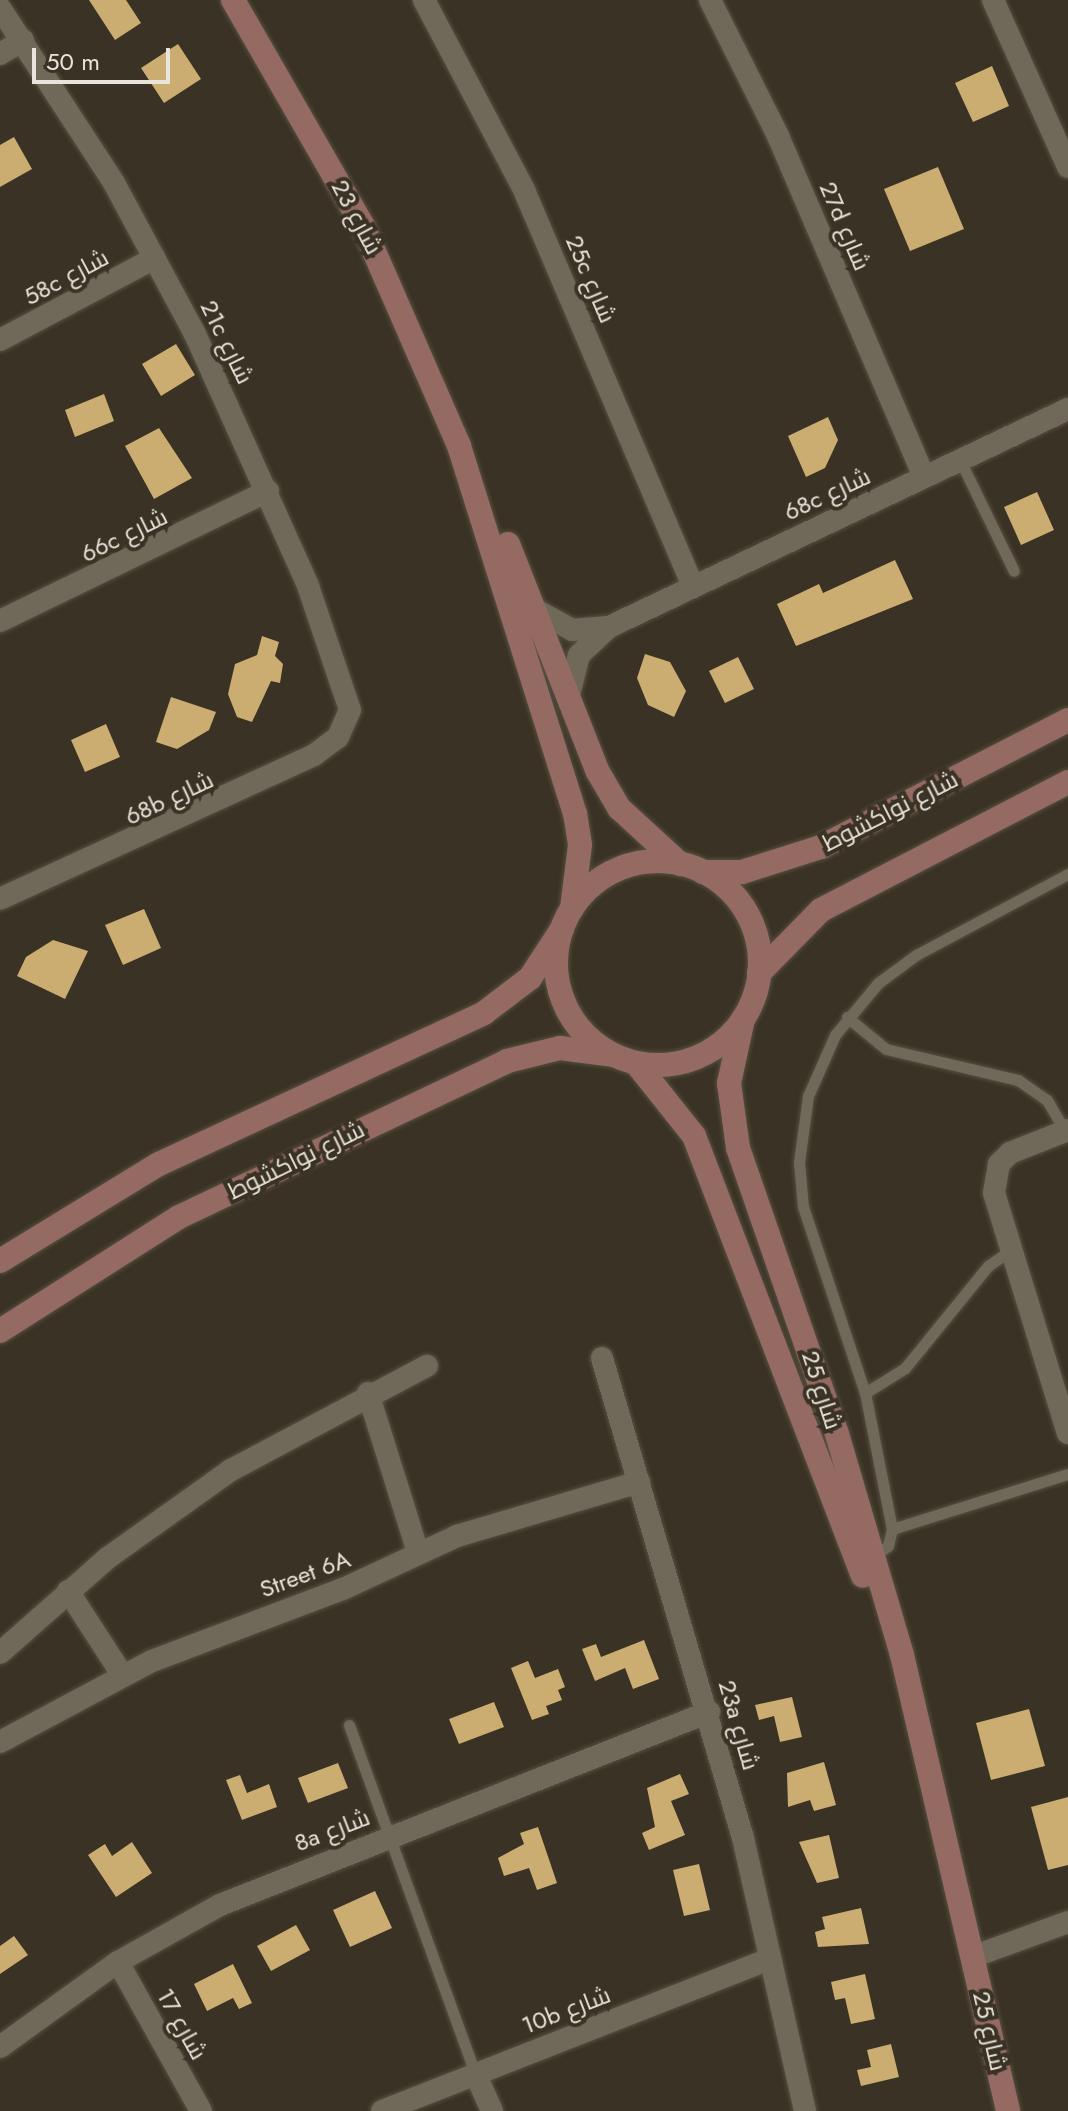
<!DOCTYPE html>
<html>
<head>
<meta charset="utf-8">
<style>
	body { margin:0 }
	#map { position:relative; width:1068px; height:2111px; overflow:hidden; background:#3a3224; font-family:Jost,Cairo,sans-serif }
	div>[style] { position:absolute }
	.building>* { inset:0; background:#ccad71 }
	.roads { filter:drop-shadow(0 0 2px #554f42) drop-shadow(0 0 2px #554f42) }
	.lane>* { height:11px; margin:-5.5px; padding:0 5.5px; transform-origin:5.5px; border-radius:5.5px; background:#706858 }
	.street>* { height:22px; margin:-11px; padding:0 11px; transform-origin:11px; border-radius:11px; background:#706858 }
	.secondary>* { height:24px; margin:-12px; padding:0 12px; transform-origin:12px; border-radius:12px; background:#956a63 }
	.secondary>.ring { margin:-12px; padding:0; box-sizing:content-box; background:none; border:24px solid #956a63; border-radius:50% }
	span { translate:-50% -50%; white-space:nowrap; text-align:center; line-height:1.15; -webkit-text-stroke:8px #3a3224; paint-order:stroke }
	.street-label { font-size:24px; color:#e9e4db }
	.scale { position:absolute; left:32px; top:48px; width:138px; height:36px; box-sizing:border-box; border:4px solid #e9e4db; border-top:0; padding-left:10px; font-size:24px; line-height:28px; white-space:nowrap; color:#e9e4db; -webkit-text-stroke:6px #3a3224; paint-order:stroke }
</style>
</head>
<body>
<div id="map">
	<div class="building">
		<div style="clip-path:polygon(89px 0,126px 0,141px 23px,115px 40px)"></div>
		<div style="clip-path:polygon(178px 44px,201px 79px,164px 103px,141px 68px)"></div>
		<div style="clip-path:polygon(992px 66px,1009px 106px,973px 122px,955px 83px)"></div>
		<div style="clip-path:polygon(14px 137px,32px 169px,0 187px,0 145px)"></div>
		<div style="clip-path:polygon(938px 167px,964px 229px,910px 251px,884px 189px)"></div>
		<div style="clip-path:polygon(176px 344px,195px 375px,161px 396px,142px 364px)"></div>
		<div style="clip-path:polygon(104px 394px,114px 421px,75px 437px,65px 410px)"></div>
		<div style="clip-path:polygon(828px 417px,838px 440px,825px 468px,806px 477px,788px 436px)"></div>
		<div style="clip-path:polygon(159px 428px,192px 478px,154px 499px,125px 446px)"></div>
		<div style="clip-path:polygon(1037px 492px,1054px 530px,1021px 545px,1004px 507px)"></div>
		<div style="clip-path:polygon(895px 560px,913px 599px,796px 646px,777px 604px,819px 584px,823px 593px)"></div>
		<div style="clip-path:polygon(262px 636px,279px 642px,275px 656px,283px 664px,280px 683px,271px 681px,252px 722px,237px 717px,228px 694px,235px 664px,257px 655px)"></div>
		<div style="clip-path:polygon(645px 654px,670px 662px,686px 691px,674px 717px,648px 705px,637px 678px)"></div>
		<div style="clip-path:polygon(738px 657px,754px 689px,725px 703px,709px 671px)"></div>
		<div style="clip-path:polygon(171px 697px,216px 712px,209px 730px,177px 749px,156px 742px)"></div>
		<div style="clip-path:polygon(106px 724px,120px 757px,85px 772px,71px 740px)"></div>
		<div style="clip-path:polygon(144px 909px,161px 948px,123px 965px,105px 925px)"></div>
		<div style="clip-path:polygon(53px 940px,88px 951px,65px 999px,17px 976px,26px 957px)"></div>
		<div style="clip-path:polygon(644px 1640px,659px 1679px,633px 1689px,625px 1668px,595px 1681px,582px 1649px,596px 1644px,601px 1657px)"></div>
		<div style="clip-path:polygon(528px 1661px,535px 1678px,558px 1669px,565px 1687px,558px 1690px,562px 1700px,546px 1706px,549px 1714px,532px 1720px,511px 1668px)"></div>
		<div style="clip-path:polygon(792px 1697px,802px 1737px,780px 1742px,774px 1716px,759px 1720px,755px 1705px)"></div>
		<div style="clip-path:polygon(494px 1702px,504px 1727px,459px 1744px,449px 1719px)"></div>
		<div style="clip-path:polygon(1029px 1709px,1045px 1766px,991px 1780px,976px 1723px)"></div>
		<div style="clip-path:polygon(824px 1762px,836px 1805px,814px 1811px,810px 1800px,788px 1807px,787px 1773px)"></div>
		<div style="clip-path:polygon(338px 1763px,348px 1788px,308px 1803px,298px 1778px)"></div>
		<div style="clip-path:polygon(680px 1774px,689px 1794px,671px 1801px,685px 1835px,649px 1850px,642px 1833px,655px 1827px,647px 1788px)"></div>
		<div style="clip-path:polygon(240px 1775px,247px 1793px,269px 1784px,277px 1807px,242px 1820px,226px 1780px)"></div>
		<div style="clip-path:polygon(1068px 1797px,1068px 1865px,1048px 1870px,1031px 1807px)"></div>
		<div style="clip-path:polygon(538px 1827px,557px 1883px,537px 1890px,529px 1868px,504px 1876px,498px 1858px,524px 1844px,520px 1833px)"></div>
		<div style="clip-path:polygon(829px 1835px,839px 1878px,817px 1883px,799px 1842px)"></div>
		<div style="clip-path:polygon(132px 1842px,152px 1873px,116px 1897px,88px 1855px,105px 1844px,112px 1856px)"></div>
		<div style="clip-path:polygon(699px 1864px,710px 1910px,684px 1916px,673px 1870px)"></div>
		<div style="clip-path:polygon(375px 1891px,392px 1928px,350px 1947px,333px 1910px)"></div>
		<div style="clip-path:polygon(861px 1908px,869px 1944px,818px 1947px,815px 1932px,825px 1929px,822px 1917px)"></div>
		<div style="clip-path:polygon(296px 1925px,310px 1950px,271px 1971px,257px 1946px)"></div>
		<div style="clip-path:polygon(14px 1936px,28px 1955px,0 1974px,0 1946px)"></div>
		<div style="clip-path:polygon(233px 1964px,252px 2003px,239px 2009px,233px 1998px,207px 2011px,194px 1984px)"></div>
		<div style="clip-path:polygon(865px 1974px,875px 2019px,851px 2024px,845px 1998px,835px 2000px,831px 1982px)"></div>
		<div style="clip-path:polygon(891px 2044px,899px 2077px,861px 2086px,857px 2070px,871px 2067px,867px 2050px)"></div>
	</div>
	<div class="roads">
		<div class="lane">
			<div style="left:960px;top:460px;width:123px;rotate:64.1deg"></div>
			<div style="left:847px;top:1017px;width:50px;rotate:39.4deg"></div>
			<div style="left:886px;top:1049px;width:136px;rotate:13.2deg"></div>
			<div style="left:1018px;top:1080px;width:35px;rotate:35deg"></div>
			<div style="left:1047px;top:1100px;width:36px;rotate:60deg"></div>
			<div style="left:865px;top:1393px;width:47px;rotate:-32deg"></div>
			<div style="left:905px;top:1368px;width:132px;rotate:-50.9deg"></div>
			<div style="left:988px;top:1266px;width:28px;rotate:-35deg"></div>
			<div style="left:892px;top:1529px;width:184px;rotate:-17.4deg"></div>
			<div style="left:873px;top:1556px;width:18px;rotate:-34deg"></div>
			<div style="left:888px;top:1546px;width:17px;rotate:-77deg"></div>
			<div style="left:892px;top:1529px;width:139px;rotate:-101.2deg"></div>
			<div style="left:865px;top:1393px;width:196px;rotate:-108.4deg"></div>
			<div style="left:803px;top:1207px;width:45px;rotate:-95.1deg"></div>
			<div style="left:799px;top:1162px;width:67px;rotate:-82.2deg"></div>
			<div style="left:808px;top:1096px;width:67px;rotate:-66.1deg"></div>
			<div style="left:835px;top:1035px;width:67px;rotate:-50.4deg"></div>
			<div style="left:878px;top:983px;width:47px;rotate:-36.4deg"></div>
			<div style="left:916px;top:955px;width:172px;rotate:-28.1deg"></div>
			<div style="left:349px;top:1725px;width:370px;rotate:70.1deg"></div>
		</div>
		<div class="street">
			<div style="left:424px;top:0;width:215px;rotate:62.2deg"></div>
			<div style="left:524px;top:190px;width:431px;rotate:66.9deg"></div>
			<div style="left:710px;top:0;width:152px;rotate:63.4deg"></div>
			<div style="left:778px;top:136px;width:371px;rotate:66.8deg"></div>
			<div style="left:993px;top:0;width:183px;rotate:65.8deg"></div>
			<div style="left:0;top:8px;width:209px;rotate:56.9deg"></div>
			<div style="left:114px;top:183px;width:171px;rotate:61.8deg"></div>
			<div style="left:195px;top:334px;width:276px;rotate:65.8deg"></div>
			<div style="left:308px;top:586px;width:131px;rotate:71.3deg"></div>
			<div style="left:350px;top:710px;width:30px;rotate:114deg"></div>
			<div style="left:338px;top:737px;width:30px;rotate:143deg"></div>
			<div style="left:314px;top:755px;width:345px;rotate:155.4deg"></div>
			<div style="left:0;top:54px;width:27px;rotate:-31deg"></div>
			<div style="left:0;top:340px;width:175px;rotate:-27.9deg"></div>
			<div style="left:538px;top:611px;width:39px;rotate:29deg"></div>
			<div style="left:572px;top:630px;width:36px;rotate:-5deg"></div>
			<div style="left:0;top:621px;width:298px;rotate:-25.9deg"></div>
			<div style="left:569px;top:695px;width:41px;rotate:-76deg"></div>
			<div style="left:579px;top:655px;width:41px;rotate:-43deg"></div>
			<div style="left:609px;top:627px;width:508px;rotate:-25.41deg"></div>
			<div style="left:1068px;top:1130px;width:62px;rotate:158.4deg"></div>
			<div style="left:1010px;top:1153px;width:16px;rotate:135deg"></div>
			<div style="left:999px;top:1164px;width:29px;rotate:100deg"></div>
			<div style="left:994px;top:1193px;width:251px;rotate:72.9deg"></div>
			<div style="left:602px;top:1358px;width:500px;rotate:73.63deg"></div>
			<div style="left:743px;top:1838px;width:280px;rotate:77.2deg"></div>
			<div style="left:368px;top:1393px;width:168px;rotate:72.6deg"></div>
			<div style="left:68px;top:1591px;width:101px;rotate:57.1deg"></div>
			<div style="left:0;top:1653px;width:145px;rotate:-41.4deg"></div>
			<div style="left:109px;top:1557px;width:150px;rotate:-35.5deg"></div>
			<div style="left:231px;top:1470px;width:222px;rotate:-28deg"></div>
			<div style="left:0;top:1742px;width:172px;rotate:-28.1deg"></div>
			<div style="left:152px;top:1661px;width:204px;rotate:-20.7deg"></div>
			<div style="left:343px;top:1589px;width:126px;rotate:-24.9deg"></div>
			<div style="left:457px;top:1536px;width:190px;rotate:-16.5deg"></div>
			<div style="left:972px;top:1957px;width:102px;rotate:-20deg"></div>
			<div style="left:118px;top:1962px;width:171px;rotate:60.9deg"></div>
			<div style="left:0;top:2047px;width:145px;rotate:-35.8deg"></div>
			<div style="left:118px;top:1962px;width:117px;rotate:-29.2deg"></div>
			<div style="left:220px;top:1905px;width:526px;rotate:-21.54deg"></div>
			<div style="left:475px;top:2073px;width:42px;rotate:65.9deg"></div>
			<div style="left:382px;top:2111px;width:417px;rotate:-21.4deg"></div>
		</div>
		<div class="secondary">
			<div style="left:233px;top:0;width:261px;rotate:60.1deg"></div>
			<div style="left:363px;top:226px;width:240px;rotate:66.4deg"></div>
			<div style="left:459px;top:446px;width:385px;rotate:72.5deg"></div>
			<div style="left:575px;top:813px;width:32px;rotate:81deg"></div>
			<div style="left:580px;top:845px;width:64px;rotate:97.2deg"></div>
			<div style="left:508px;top:544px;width:245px;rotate:68.5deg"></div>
			<div style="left:598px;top:772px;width:42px;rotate:59.7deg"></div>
			<div style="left:619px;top:808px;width:83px;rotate:42.6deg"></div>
			<div class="ring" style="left:556px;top:861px;width:180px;height:180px"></div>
			<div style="left:703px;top:872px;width:39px"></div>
			<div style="left:742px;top:872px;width:83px;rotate:-17.6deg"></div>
			<div style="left:821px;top:847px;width:278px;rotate:-27.2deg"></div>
			<div style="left:759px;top:973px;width:88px;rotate:-45.5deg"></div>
			<div style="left:821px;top:910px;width:278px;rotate:-27.4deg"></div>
			<div style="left:743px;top:1019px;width:66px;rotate:102.3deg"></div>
			<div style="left:729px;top:1083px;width:66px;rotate:82.1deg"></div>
			<div style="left:738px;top:1148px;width:303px;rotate:70.9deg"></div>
			<div style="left:837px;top:1434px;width:230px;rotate:73.6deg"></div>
			<div style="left:902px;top:1655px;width:468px;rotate:76.9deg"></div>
			<div style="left:636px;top:1063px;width:93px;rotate:51.5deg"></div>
			<div style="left:694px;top:1136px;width:471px;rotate:69deg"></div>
			<div style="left:0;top:1261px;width:186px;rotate:-31.4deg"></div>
			<div style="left:159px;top:1164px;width:358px;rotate:-24.9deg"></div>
			<div style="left:484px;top:1013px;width:58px;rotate:-37.3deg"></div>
			<div style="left:530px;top:978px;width:59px;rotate:-56.9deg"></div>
			<div style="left:0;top:1331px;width:212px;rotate:-32.5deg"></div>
			<div style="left:179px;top:1217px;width:363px;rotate:-25.4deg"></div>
			<div style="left:507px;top:1061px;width:55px;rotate:-13.8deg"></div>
			<div style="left:560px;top:1048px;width:53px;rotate:7.5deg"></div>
		</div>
	</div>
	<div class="street-label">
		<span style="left:357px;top:217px;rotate:62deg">شارع 23</span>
		<span style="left:845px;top:226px;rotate:67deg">27d شارع</span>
		<span style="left:66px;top:277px;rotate:-28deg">58c شارع</span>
		<span style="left:591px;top:279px;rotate:67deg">25c شارع</span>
		<span style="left:227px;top:342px;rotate:64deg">21c شارع</span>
		<span style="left:827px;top:494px;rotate:-25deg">68c شارع</span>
		<span style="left:124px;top:535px;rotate:-26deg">66c شارع</span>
		<span style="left:169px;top:798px;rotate:-25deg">68b شارع</span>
		<span style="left:890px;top:811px;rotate:-27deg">شارع نواكشوط</span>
		<span style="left:296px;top:1160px;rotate:-26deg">شارع نواكشوط</span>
		<span style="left:822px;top:1390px;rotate:72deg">شارع 25</span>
		<span style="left:305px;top:1574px;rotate:-20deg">Street 6A</span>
		<span style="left:739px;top:1725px;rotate:74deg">23a شارع</span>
		<span style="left:332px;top:1830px;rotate:-21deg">8a شارع</span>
		<span style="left:566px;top:2010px;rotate:-21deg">10b شارع</span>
		<span style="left:182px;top:2024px;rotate:61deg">شارع 17</span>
		<span style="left:990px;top:2031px;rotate:77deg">شارع 25</span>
	</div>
	<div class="scale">50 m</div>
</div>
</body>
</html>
